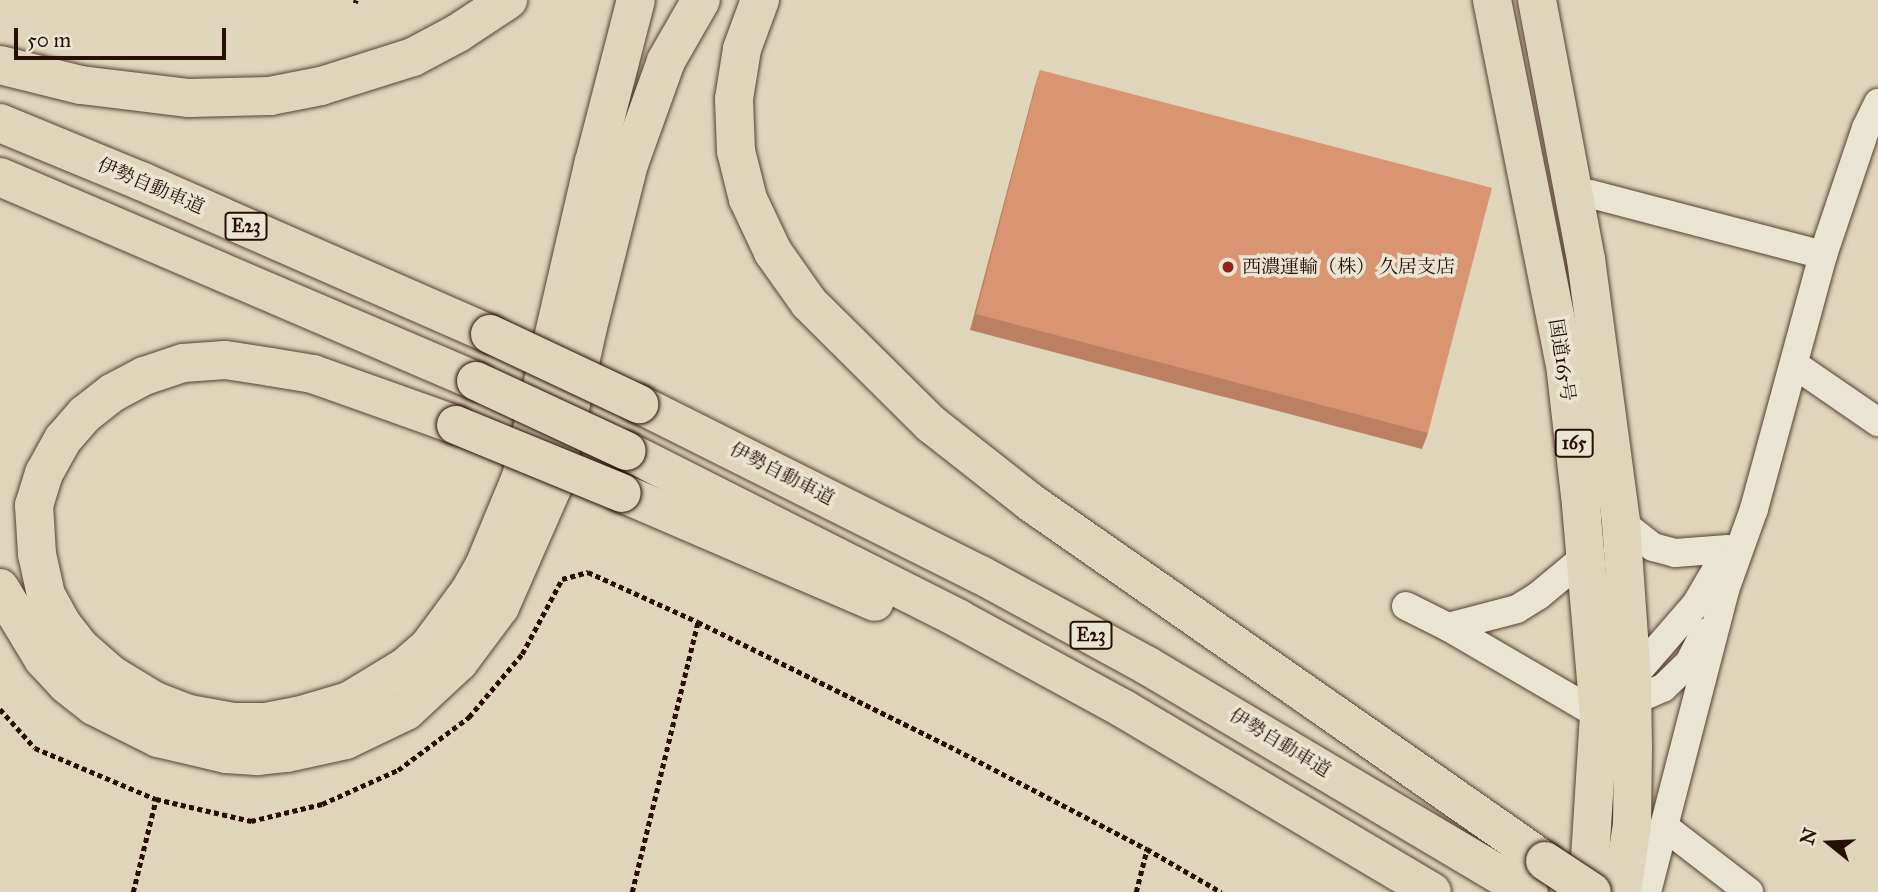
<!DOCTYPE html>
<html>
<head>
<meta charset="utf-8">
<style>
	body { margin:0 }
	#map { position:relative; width:1878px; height:892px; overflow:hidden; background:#ded5ba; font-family:"IM FELL Great Primer","Noto Serif JP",serif }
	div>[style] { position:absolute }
	.path>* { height:4.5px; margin-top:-2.25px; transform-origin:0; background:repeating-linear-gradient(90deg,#270f05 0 5px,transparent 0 8.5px) }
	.roads { filter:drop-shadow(0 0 2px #554032) drop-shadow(0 0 2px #554032) }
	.minor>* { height:28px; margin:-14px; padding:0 14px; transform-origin:14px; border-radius:14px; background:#eae4d2 }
	.highway>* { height:38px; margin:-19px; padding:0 19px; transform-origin:19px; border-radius:19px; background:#ded5ba }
	.bridges { filter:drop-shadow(0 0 2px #270f05) drop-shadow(0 0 2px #270f05) }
	.highway-bridge>* { height:38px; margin:-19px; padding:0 19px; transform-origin:19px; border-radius:19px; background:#ded5ba }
	.wall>* { inset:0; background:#bb8062 }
	.building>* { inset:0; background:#d99572 }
	.dots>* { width:19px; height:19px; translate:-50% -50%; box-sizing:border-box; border:4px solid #eae4d2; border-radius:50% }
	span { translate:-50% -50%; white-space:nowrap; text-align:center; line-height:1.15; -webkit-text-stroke:7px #eae4d2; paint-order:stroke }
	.shield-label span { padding:2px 5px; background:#eae4d2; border:2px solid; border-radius:5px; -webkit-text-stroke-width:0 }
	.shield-label { font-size:18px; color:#270f05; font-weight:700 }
	.street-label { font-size:19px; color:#270f05 }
	.poi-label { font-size:19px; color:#270f05 }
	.left { translate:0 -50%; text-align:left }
	.north { position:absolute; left:1794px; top:808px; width:70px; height:70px; -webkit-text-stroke:5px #eae4d2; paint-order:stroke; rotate:288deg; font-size:19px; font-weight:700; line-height:28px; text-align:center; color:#270f05 }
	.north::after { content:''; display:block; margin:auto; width:24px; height:32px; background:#270f05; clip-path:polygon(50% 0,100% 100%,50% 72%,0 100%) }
	.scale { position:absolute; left:14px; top:28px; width:212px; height:32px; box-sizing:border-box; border:4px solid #270f05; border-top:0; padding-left:9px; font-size:21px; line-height:24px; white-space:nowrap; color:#270f05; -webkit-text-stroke:5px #eae4d2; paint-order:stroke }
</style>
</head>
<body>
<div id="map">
	<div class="path">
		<div style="left:355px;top:3px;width:3px;rotate:-72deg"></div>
		<div style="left:0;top:709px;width:52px;rotate:48.1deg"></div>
		<div style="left:35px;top:748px;width:131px;rotate:22.9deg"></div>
		<div style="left:156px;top:799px;width:98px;rotate:13deg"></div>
		<div style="left:251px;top:821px;width:73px;rotate:-13.5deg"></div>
		<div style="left:322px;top:804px;width:83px;rotate:-24.1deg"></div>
		<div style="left:398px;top:770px;width:89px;rotate:-36.7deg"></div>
		<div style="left:469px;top:717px;width:82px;rotate:-49.9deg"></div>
		<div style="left:522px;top:654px;width:85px;rotate:-61.9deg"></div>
		<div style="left:562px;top:579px;width:27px;rotate:-15deg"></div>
		<div style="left:588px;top:572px;width:121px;rotate:24.4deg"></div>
		<div style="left:698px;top:622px;width:280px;rotate:26.3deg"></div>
		<div style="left:949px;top:746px;width:223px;rotate:27.5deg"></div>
		<div style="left:1147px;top:849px;width:86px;rotate:30.2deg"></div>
		<div style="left:133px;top:892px;width:96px;rotate:-76.1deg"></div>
		<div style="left:632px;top:892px;width:278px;rotate:-76.3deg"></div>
		<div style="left:1136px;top:892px;width:44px;rotate:-75.7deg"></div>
	</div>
	<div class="roads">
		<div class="minor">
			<div style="left:1591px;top:194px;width:240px;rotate:14.7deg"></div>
			<div style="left:1795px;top:365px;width:101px;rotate:34.5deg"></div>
			<div style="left:1621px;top:522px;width:41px;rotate:38deg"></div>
			<div style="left:1653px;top:547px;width:23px;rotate:15deg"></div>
			<div style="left:1675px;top:553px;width:53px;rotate:-4.3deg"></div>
			<div style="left:1406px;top:606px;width:47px;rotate:26.6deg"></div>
			<div style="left:1448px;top:627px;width:175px;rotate:30.2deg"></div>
			<div style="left:1448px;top:627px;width:71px;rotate:-14.6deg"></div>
			<div style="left:1517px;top:609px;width:25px;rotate:-32deg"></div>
			<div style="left:1538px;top:596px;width:61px;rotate:-39.7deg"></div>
			<div style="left:1625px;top:686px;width:108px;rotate:-49.1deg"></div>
			<div style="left:1696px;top:604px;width:53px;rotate:-59.6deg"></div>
			<div style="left:1616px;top:708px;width:51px;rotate:-23.1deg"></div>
			<div style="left:1663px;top:688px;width:36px;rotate:-44deg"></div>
			<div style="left:1689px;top:663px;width:34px;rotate:-63deg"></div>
			<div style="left:1666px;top:828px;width:105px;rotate:37.6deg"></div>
			<div style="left:1647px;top:892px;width:312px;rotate:-75.5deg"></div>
			<div style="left:1725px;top:590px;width:86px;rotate:-70.3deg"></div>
			<div style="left:1754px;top:509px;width:263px;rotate:-74.8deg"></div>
			<div style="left:1823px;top:255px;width:134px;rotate:-71.3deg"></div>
			<div style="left:1866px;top:128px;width:28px;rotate:-64deg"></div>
		</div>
		<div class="highway">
			<div style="left:760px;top:0;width:52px;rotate:110.2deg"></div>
			<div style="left:742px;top:49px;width:51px;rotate:99.1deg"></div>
			<div style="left:734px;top:99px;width:52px;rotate:87.8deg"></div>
			<div style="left:736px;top:151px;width:49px;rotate:76deg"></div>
			<div style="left:748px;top:199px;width:59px;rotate:64.7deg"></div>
			<div style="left:773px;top:252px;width:62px;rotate:54.8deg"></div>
			<div style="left:809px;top:303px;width:172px;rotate:44.8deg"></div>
			<div style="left:931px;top:424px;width:126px;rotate:38.2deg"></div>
			<div style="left:1030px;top:502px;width:628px;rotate:34.88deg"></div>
			<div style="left:1492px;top:0;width:371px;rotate:78.7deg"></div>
			<div style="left:1565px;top:364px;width:142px;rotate:83.5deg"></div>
			<div style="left:1581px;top:505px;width:211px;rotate:85.1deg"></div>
			<div style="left:1599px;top:715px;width:144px;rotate:93.6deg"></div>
			<div style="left:1590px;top:859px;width:34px;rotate:100deg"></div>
			<div style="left:1537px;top:0;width:264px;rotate:79.3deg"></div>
			<div style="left:1586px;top:259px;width:265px;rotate:82.4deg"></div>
			<div style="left:1621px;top:522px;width:156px;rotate:86deg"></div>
			<div style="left:1632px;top:678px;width:69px;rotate:89.2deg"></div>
			<div style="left:1633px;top:747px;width:77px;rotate:90.7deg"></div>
			<div style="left:1632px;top:824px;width:69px;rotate:98.4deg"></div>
			<div style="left:0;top:65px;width:83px;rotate:13.9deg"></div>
			<div style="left:81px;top:85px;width:109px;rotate:6.9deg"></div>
			<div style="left:189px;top:98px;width:81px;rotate:-1.4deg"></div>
			<div style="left:270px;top:96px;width:52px;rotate:-11.1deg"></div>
			<div style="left:321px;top:86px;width:96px;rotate:-17.5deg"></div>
			<div style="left:413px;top:57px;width:51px;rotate:-28.1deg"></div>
			<div style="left:458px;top:33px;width:60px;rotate:-33.4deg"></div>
			<div style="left:0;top:123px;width:152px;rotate:22.4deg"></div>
			<div style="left:141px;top:181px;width:381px;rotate:23.7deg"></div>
			<div style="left:0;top:177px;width:518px;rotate:23.2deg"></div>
			<div style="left:639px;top:404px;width:382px;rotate:26.6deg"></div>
			<div style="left:981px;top:575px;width:190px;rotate:28.6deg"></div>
			<div style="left:1148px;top:666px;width:443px;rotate:30.7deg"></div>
			<div style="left:456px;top:425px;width:152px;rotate:-160.4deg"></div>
			<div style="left:313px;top:374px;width:43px;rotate:-170.5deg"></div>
			<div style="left:271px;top:367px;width:47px;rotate:-171.3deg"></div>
			<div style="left:225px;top:360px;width:42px;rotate:175.9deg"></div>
			<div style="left:183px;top:363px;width:41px;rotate:161.6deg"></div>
			<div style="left:144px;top:376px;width:36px;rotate:152deg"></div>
			<div style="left:112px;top:393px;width:34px;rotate:142deg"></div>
			<div style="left:85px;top:414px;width:33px;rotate:131deg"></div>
			<div style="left:63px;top:439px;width:39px;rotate:119deg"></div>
			<div style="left:44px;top:473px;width:34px;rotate:107deg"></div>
			<div style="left:34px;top:505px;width:49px;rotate:86.5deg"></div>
			<div style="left:37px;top:554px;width:42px;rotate:77.6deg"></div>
			<div style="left:46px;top:595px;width:33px;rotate:61deg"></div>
			<div style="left:62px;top:624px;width:31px;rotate:52deg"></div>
			<div style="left:81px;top:648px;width:41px;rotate:41.1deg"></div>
			<div style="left:112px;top:675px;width:50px;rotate:31.2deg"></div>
			<div style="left:155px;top:701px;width:36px;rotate:21deg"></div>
			<div style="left:189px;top:714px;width:45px;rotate:10.3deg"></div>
			<div style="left:233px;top:722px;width:33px"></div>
			<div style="left:266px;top:722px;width:33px;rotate:-11deg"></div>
			<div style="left:298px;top:716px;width:53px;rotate:-16.4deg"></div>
			<div style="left:349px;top:701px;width:66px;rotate:-31.3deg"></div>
			<div style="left:405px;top:667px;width:32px;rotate:-41deg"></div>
			<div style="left:429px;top:646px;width:67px;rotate:-53.5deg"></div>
			<div style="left:469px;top:592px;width:30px;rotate:-60deg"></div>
			<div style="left:484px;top:566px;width:96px;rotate:-67.4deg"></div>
			<div style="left:521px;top:477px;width:323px;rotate:-77deg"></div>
			<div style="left:594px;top:162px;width:167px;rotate:-75.5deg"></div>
			<div style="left:627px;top:451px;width:372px;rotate:26.8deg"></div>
			<div style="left:959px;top:619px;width:188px;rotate:28.6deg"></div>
			<div style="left:1124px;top:709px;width:358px;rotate:30.7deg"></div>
			<div style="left:622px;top:493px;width:275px;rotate:23.3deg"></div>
			<div style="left:0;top:588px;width:83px;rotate:58.8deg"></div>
			<div style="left:43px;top:659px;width:34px;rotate:47deg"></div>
			<div style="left:66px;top:684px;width:36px;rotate:38deg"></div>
			<div style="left:94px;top:706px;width:72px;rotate:26.6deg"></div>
			<div style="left:158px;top:738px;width:70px;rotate:13.2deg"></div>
			<div style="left:226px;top:754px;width:31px;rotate:4deg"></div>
			<div style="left:257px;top:756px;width:30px;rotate:-6deg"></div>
			<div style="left:287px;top:753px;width:60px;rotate:-12.4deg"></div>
			<div style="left:346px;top:740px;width:67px;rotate:-25.8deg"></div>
			<div style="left:406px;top:711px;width:72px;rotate:-42.8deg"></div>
			<div style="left:459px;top:662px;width:69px;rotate:-53.3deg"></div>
			<div style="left:500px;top:607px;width:132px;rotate:-66.3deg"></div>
			<div style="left:553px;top:486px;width:159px;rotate:-77.6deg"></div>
			<div style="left:587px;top:331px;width:172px;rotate:-75.9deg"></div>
			<div style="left:629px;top:164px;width:109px;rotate:-70.2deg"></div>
			<div style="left:666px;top:61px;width:70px;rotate:-60.2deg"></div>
		</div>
	</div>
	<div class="bridges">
		<div class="highway-bridge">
			<div style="left:490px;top:334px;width:165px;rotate:25.2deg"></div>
			<div style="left:476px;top:381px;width:166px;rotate:24.9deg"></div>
			<div style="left:456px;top:425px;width:179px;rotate:22.3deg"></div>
			<div style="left:1545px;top:861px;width:56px;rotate:33.4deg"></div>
		</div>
	</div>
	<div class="wall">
		<div style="clip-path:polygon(1040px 70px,1428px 433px,1422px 449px,970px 330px,1035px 86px)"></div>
	</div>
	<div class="building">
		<div style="clip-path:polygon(1040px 70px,1492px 188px,1428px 433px,976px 314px)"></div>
	</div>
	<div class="dots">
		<div style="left:1228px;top:267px;background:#8f2418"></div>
	</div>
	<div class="shield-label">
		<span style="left:246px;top:226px">E23</span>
		<span style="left:1574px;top:443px">165</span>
		<span style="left:1091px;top:635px">E23</span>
	</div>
	<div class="street-label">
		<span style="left:151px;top:186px;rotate:23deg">伊勢自動車道</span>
		<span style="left:1562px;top:360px;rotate:81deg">国道165号</span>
		<span style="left:782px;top:474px;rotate:27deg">伊勢自動車道</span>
		<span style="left:1280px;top:743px;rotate:31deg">伊勢自動車道</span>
	</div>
	<div class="poi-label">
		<span class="left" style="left:1242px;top:267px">西濃運輸（株） 久居支店</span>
	</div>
	<div class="north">N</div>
	<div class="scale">50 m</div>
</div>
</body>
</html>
